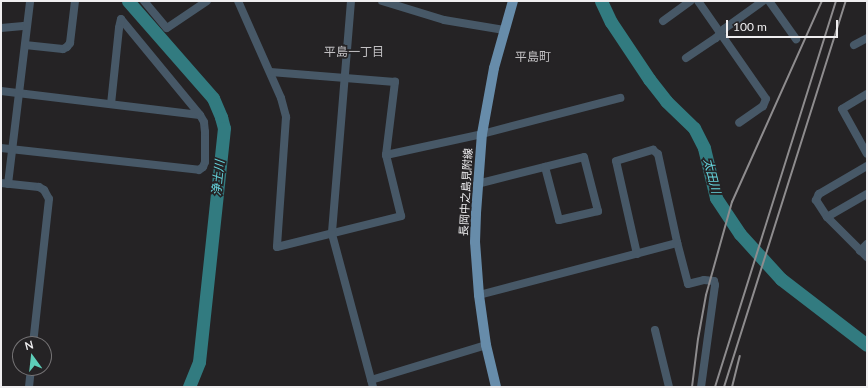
<!DOCTYPE html>
<html>
<head>
<meta charset="utf-8">
<style>
	body { margin:0 }
	#map { position:relative; width:868px; height:388px; overflow:hidden; background:#252325; font-family:Lato,"Noto Sans JP",sans-serif }
	div>[style] { position:absolute }
	.river>* { height:13px; margin:-6.5px; padding:0 6.5px; transform-origin:6.5px; border-radius:6.5px; background:#327b80 }
	.minor>* { height:8px; margin:-4px; padding:0 4px; transform-origin:4px; border-radius:4px; background:#475867 }
	.major>* { height:10px; margin:-5px; padding:0 5px; transform-origin:5px; border-radius:5px; background:#678caa }
	.rail>* { height:2px; margin:-1px; padding:0 1px; transform-origin:1px; border-radius:1px; background:#8e8c8e }
	span { translate:-50% -50%; white-space:nowrap; text-align:center; line-height:1.15; -webkit-text-stroke:3.5px #252325; paint-order:stroke }
	.street-label { font-size:11px; color:#efeef0 }
	.neighbourhood-label { font-size:12px; color:#c2c0c3 }
	.water-label { font-size:12px; color:#66d5dd; font-style:italic }
	.frame { position:absolute; inset:0; border:2px solid #efeef0; pointer-events:none }
	.north { position:absolute; left:12px; top:336px; width:40px; height:40px; box-sizing:border-box; background:#252325; border:1px solid #767476; border-radius:50%; rotate:345deg; font-size:11px; font-weight:700; line-height:16px; text-align:center; color:#efeef0 }
	.north::after { content:''; display:block; margin:auto; width:14px; height:18px; background:#5dceb9; clip-path:polygon(50% 0,100% 100%,50% 72%,0 100%) }
	.scale { position:absolute; left:726px; top:20px; width:112px; height:18px; box-sizing:border-box; border:2px solid #efeef0; border-top:0; padding-left:5px; font-size:12px; line-height:14px; white-space:nowrap; color:#efeef0; -webkit-text-stroke:3px #252325; paint-order:stroke }
</style>
</head>
<body>
<div id="map">
	<div class="river">
		<div style="left:128px;top:1px;width:129px;rotate:48.8deg"></div>
		<div style="left:213px;top:98px;width:21px;rotate:67deg"></div>
		<div style="left:221px;top:117px;width:11px;rotate:75deg"></div>
		<div style="left:224px;top:128px;width:235px;rotate:96.1deg"></div>
		<div style="left:199px;top:362px;width:27px;rotate:112deg"></div>
		<div style="left:601px;top:1px;width:23px;rotate:65deg"></div>
		<div style="left:611px;top:22px;width:69px;rotate:56.3deg"></div>
		<div style="left:649px;top:79px;width:28px;rotate:52deg"></div>
		<div style="left:666px;top:101px;width:39px;rotate:44deg"></div>
		<div style="left:694px;top:128px;width:22px;rotate:63deg"></div>
		<div style="left:704px;top:148px;width:51px;rotate:76.5deg"></div>
		<div style="left:716px;top:198px;width:43px;rotate:56.3deg"></div>
		<div style="left:740px;top:234px;width:61px;rotate:47.7deg"></div>
		<div style="left:781px;top:279px;width:108px;rotate:37.5deg"></div>
	</div>
	<div class="minor">
		<div style="left:144px;top:1px;width:35px;rotate:50deg"></div>
		<div style="left:167px;top:28px;width:48px;rotate:-34deg"></div>
		<div style="left:238px;top:1px;width:106px;rotate:66.1deg"></div>
		<div style="left:281px;top:98px;width:20px;rotate:75deg"></div>
		<div style="left:286px;top:117px;width:130px;rotate:94deg"></div>
		<div style="left:277px;top:247px;width:128px;rotate:-14deg"></div>
		<div style="left:401px;top:216px;width:63px;rotate:-103.8deg"></div>
		<div style="left:386px;top:155px;width:74px;rotate:-83deg"></div>
		<div style="left:395px;top:82px;width:125px;rotate:-175.4deg"></div>
		<div style="left:351px;top:1px;width:234px;rotate:94.7deg"></div>
		<div style="left:332px;top:234px;width:158px;rotate:75deg"></div>
		<div style="left:382px;top:1px;width:65px;rotate:17deg"></div>
		<div style="left:444px;top:20px;width:61px;rotate:9.5deg"></div>
		<div style="left:698px;top:1px;width:119px;rotate:55.2deg"></div>
		<div style="left:766px;top:99px;width:8px;rotate:113deg"></div>
		<div style="left:763px;top:106px;width:29px;rotate:145deg"></div>
		<div style="left:769px;top:1px;width:47px;rotate:54.6deg"></div>
		<div style="left:663px;top:21px;width:34px;rotate:-36deg"></div>
		<div style="left:1px;top:28px;width:25px;rotate:-5deg"></div>
		<div style="left:25px;top:45px;width:38px;rotate:6deg"></div>
		<div style="left:63px;top:49px;width:4px;rotate:-27deg"></div>
		<div style="left:67px;top:47px;width:5px;rotate:-53deg"></div>
		<div style="left:70px;top:43px;width:42px;rotate:-83.2deg"></div>
		<div style="left:854px;top:45px;width:15px;rotate:-28deg"></div>
		<div style="left:686px;top:58px;width:36px;rotate:-34deg"></div>
		<div style="left:716px;top:38px;width:12px;rotate:-48deg"></div>
		<div style="left:724px;top:29px;width:48px;rotate:-35.7deg"></div>
		<div style="left:1px;top:91px;width:200px;rotate:6.9deg"></div>
		<div style="left:867px;top:94px;width:29px;rotate:149deg"></div>
		<div style="left:842px;top:109px;width:51px;rotate:60.9deg"></div>
		<div style="left:1px;top:148px;width:199px;rotate:6.3deg"></div>
		<div style="left:199px;top:170px;width:5px;rotate:-37deg"></div>
		<div style="left:203px;top:167px;width:5px;rotate:-68deg"></div>
		<div style="left:205px;top:162px;width:30px;rotate:-90deg"></div>
		<div style="left:205px;top:132px;width:10px;rotate:-96deg"></div>
		<div style="left:204px;top:122px;width:8px;rotate:-120deg"></div>
		<div style="left:200px;top:115px;width:124px;rotate:-129.5deg"></div>
		<div style="left:121px;top:19px;width:9px;rotate:103deg"></div>
		<div style="left:119px;top:28px;width:76px;rotate:96deg"></div>
		<div style="left:386px;top:155px;width:98px;rotate:-12.3deg"></div>
		<div style="left:482px;top:134px;width:143px;rotate:-14.6deg"></div>
		<div style="left:867px;top:166px;width:56px;rotate:149.7deg"></div>
		<div style="left:819px;top:194px;width:7px;rotate:117deg"></div>
		<div style="left:816px;top:200px;width:20px;rotate:57deg"></div>
		<div style="left:827px;top:217px;width:57px;rotate:45deg"></div>
		<div style="left:1px;top:183px;width:38px;rotate:6deg"></div>
		<div style="left:39px;top:187px;width:6px;rotate:31deg"></div>
		<div style="left:44px;top:190px;width:10px;rotate:61deg"></div>
		<div style="left:49px;top:199px;width:146px;rotate:96.3deg"></div>
		<div style="left:8px;top:184px;width:184px;rotate:-83.1deg"></div>
		<div style="left:477px;top:184px;width:110px;rotate:-14.2deg"></div>
		<div style="left:584px;top:157px;width:56px;rotate:75.5deg"></div>
		<div style="left:598px;top:211px;width:40px;rotate:167deg"></div>
		<div style="left:559px;top:220px;width:55px;rotate:-104.8deg"></div>
		<div style="left:827px;top:217px;width:46px;rotate:-29.9deg"></div>
		<div style="left:860px;top:251px;width:10px;rotate:-45deg"></div>
		<div style="left:637px;top:254px;width:95px;rotate:-102.7deg"></div>
		<div style="left:616px;top:161px;width:39px;rotate:-17deg"></div>
		<div style="left:653px;top:150px;width:6px;rotate:39deg"></div>
		<div style="left:658px;top:154px;width:90px;rotate:77.8deg"></div>
		<div style="left:677px;top:242px;width:43px;rotate:75.3deg"></div>
		<div style="left:688px;top:284px;width:16px;rotate:-14deg"></div>
		<div style="left:704px;top:280px;width:10px;rotate:6deg"></div>
		<div style="left:714px;top:281px;width:4px;rotate:76deg"></div>
		<div style="left:715px;top:285px;width:103px;rotate:97.8deg"></div>
		<div style="left:479px;top:295px;width:205px;rotate:-14.7deg"></div>
		<div style="left:655px;top:330px;width:59px;rotate:76.2deg"></div>
		<div style="left:371px;top:380px;width:120px;rotate:-16.9deg"></div>
		<div style="left:29px;top:387px;width:19px;rotate:-84deg"></div>
	</div>
	<div class="major">
		<div style="left:496px;top:387px;width:43px;rotate:-103.4deg"></div>
		<div style="left:486px;top:345px;width:50px;rotate:-98deg"></div>
		<div style="left:479px;top:295px;width:53px;rotate:-94.3deg"></div>
		<div style="left:475px;top:242px;width:29px;rotate:-88deg"></div>
		<div style="left:476px;top:213px;width:79px;rotate:-85.7deg"></div>
		<div style="left:482px;top:134px;width:67px;rotate:-79.7deg"></div>
		<div style="left:494px;top:68px;width:70px;rotate:-74.2deg"></div>
	</div>
	<div class="rail">
		<div style="left:692px;top:387px;width:48px;rotate:-82.9deg"></div>
		<div style="left:698px;top:339px;width:45px;rotate:-79.7deg"></div>
		<div style="left:706px;top:295px;width:97px;rotate:-74.4deg"></div>
		<div style="left:732px;top:202px;width:220px;rotate:-65.9deg"></div>
		<div style="left:715px;top:387px;width:405px;rotate:-72.6deg"></div>
		<div style="left:724px;top:387px;width:405px;rotate:-72.5deg"></div>
		<div style="left:732px;top:387px;width:32px;rotate:-76deg"></div>
	</div>
	<div class="street-label">
		<span style="left:466px;top:192px;rotate:-87deg">長岡中之島見附線</span>
	</div>
	<div class="neighbourhood-label">
		<span style="left:354px;top:52px">平島一丁目</span>
		<span style="left:533px;top:57px">平島町</span>
	</div>
	<div class="water-label">
		<span style="left:712px;top:176px;rotate:76deg">太田川</span>
		<span style="left:218px;top:178px;rotate:-84deg">浄土川</span>
	</div>
	<div class="frame"></div>
	<div class="north">N</div>
	<div class="scale">100 m</div>
</div>
</body>
</html>
